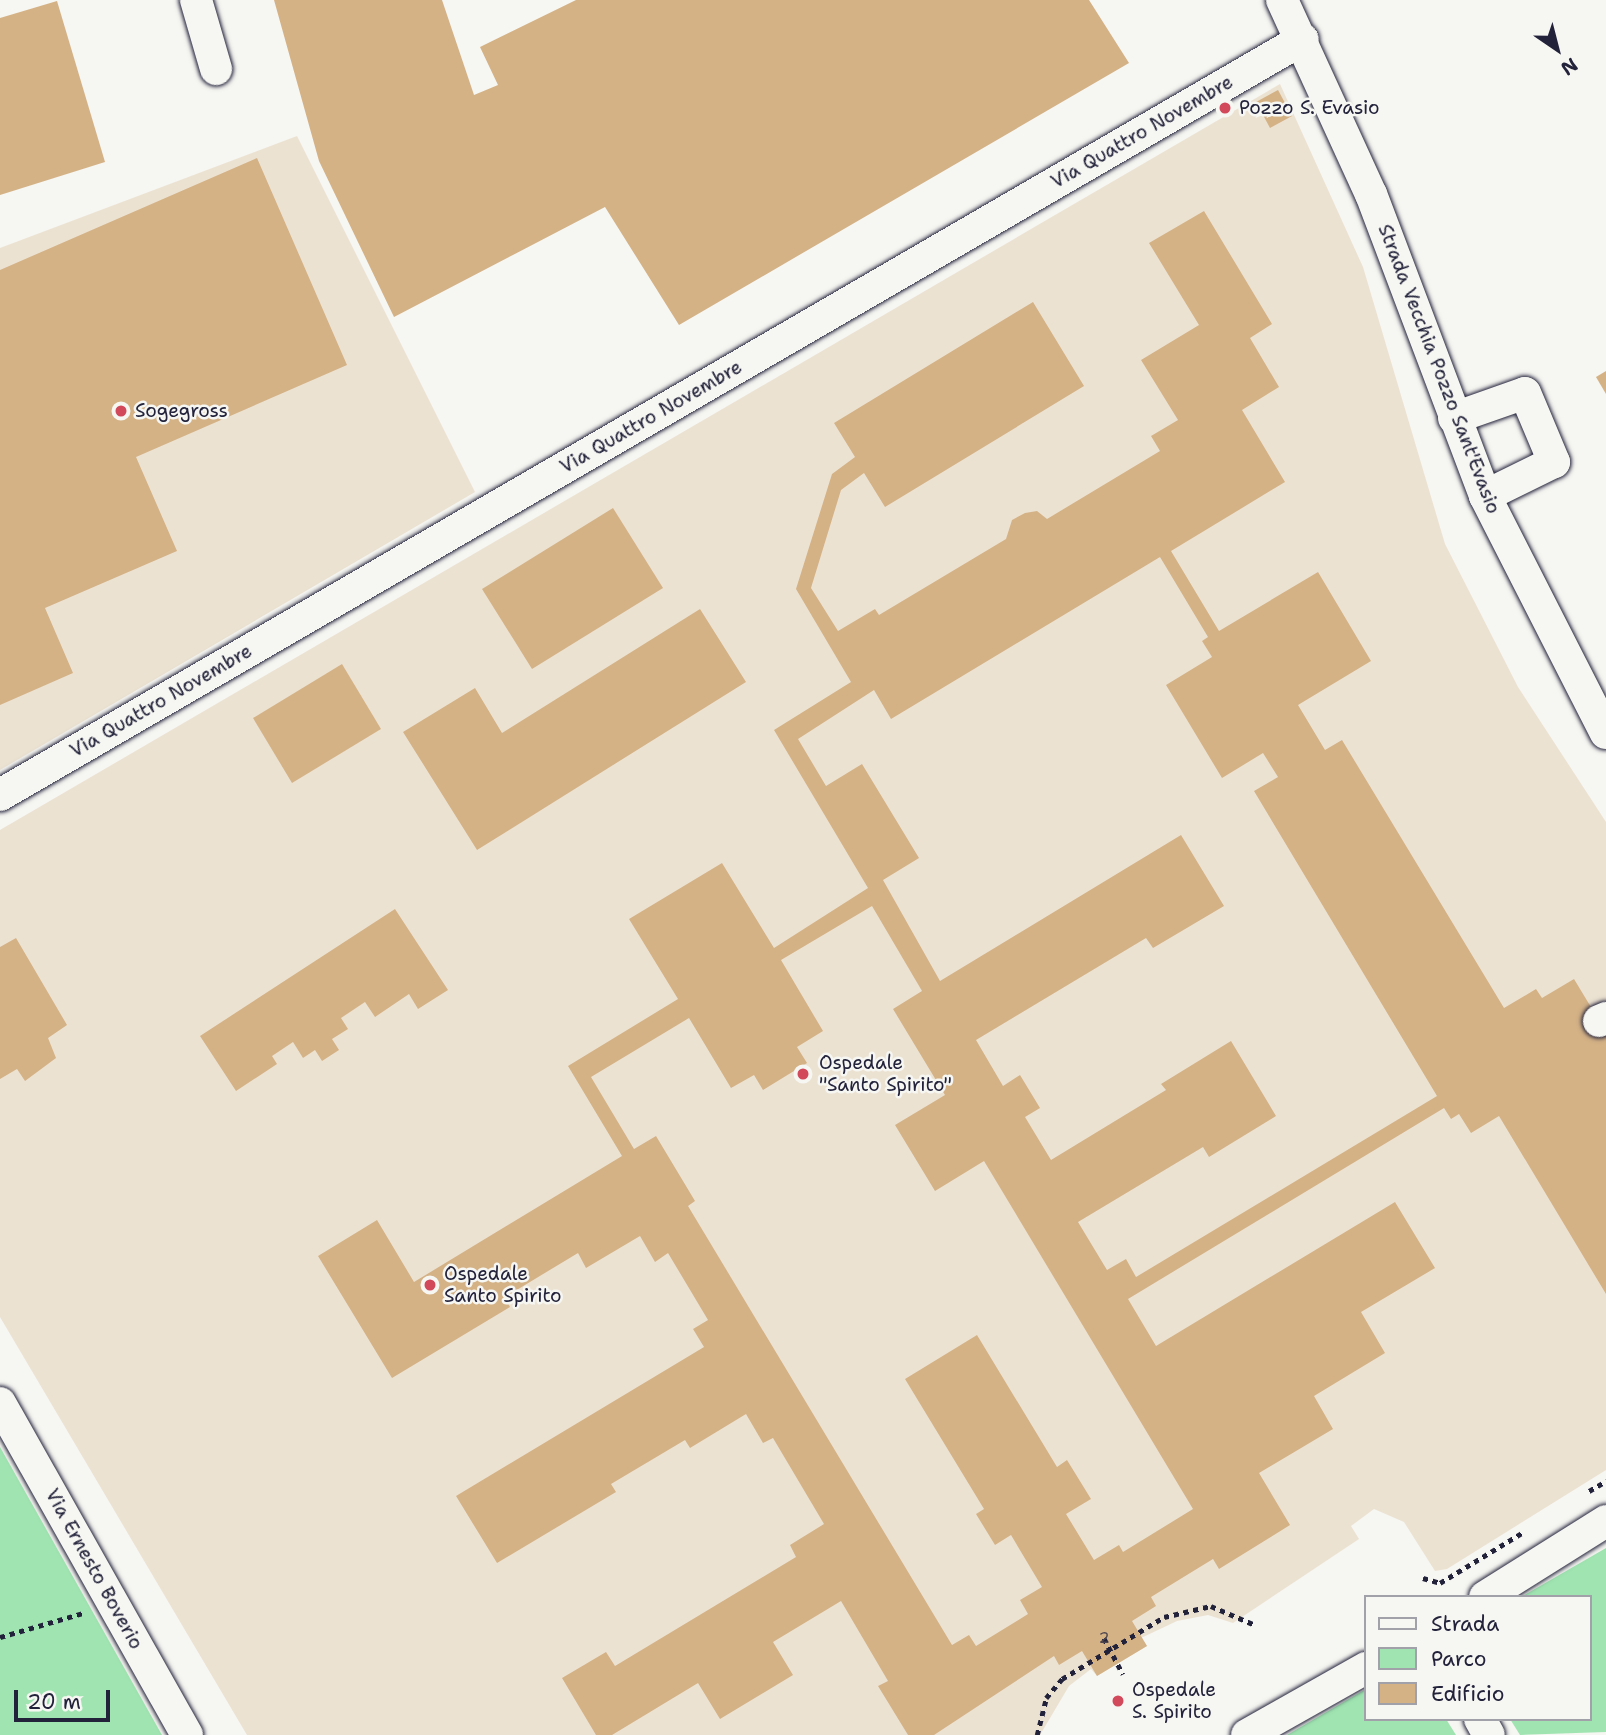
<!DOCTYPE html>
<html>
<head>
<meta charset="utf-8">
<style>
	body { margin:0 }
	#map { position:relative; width:1606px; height:1735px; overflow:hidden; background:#f6f6f2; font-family:"Shantell Sans",sans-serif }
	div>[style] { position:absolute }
	.built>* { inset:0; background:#ece2d2 }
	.green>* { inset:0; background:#a0e5b1 }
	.building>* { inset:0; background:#d4b286 }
	.path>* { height:4.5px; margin-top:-2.25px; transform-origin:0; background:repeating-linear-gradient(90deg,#22223b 0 5px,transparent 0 10px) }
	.roads { filter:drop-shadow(0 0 2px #22223b) drop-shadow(0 0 2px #22223b) }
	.minor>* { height:32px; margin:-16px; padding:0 16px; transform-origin:16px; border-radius:16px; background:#f6f6f2 }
	.dots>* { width:19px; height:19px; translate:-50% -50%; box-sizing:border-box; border:4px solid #f6f6f2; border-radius:50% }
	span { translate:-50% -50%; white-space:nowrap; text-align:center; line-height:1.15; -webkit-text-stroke:5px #f6f6f2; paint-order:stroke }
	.number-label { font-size:16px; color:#4e464e }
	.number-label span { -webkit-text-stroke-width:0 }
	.poi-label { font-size:19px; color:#22223b }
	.left { translate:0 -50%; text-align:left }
	.street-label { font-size:19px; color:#22223b }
	.legend { position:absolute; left:1364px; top:1595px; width:228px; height:126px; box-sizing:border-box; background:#f6f6f2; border:2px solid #a1a1a9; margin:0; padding:9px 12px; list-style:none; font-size:21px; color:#22223b }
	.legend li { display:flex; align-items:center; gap:14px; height:35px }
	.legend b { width:35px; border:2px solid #a1a1a9 }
	.north { position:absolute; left:1522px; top:14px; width:70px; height:70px; -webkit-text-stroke:5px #f6f6f2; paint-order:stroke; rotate:145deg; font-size:19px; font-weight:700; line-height:28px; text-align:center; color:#22223b }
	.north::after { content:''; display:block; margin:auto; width:24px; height:32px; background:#22223b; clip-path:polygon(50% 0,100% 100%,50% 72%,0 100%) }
	.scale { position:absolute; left:14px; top:1690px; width:96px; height:32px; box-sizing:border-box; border:4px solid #22223b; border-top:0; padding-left:9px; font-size:21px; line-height:24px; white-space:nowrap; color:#22223b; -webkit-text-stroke:5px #f6f6f2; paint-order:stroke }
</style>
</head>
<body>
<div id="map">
	<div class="built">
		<div style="clip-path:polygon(1280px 84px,1363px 267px,1445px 544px,1518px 687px,1606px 822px,1606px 1470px,1447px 1569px,1435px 1571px,1404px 1522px,1374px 1509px,1351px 1526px,1359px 1539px,1233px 1623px,1208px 1615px,1177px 1621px,1141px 1638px,1147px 1646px,1097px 1676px,1091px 1669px,1069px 1686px,1040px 1735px,247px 1735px,0 1317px,0 830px)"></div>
		<div style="clip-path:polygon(297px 136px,475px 492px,0 770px,0 248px)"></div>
	</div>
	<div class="green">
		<div style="clip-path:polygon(0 1447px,162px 1735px,0 1735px)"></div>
		<div style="clip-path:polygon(1606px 1548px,1606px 1732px,1520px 1735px,1510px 1719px,1590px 1719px,1590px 1597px,1521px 1597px)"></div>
		<div style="clip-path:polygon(1366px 1689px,1366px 1719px,1446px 1719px,1456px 1735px,1287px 1735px)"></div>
	</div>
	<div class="building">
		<div style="clip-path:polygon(274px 0,442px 0,474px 95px,498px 85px,480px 47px,576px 0,1089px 0,1129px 63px,679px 325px,605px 207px,394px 317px,319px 161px)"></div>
		<div style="clip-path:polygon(57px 1px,105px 162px,0 195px,0 18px)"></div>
		<div style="clip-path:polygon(1278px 90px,1292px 116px,1270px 128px,1256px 102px)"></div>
		<div style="clip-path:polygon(257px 158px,347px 365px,136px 457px,177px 551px,45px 608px,73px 673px,0 705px,0 270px)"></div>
		<div style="clip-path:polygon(evenodd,1204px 211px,1272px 324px,1250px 338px,1279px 387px,1242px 410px,1285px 482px,1171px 551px,1219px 631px,1318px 572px,1371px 661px,1298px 705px,1325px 750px,1342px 740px,1504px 1008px,1536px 989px,1542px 998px,1574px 979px,1606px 1032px,1606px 1294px,1499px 1116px,1471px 1133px,1459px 1114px,1451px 1119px,1444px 1108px,1128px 1299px,1156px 1346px,1395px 1202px,1435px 1268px,1361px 1312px,1385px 1353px,1314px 1396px,1333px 1429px,1259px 1473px,1290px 1525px,1219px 1569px,1213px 1559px,1151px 1597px,1156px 1606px,1132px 1621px,1147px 1646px,1097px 1676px,1082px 1651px,1059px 1665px,1054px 1656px,934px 1735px,908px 1735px,878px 1686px,888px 1681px,841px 1601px,773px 1642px,793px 1675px,720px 1719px,698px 1683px,612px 1735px,596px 1735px,562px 1678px,606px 1652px,615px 1666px,796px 1557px,790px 1545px,824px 1524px,773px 1438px,763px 1443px,746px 1414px,690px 1448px,685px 1440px,611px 1484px,616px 1492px,497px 1563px,456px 1496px,704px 1347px,693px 1329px,708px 1320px,668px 1253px,655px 1262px,640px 1236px,586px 1268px,578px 1253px,505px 1297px,510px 1307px,392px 1378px,318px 1256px,377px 1220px,414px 1282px,622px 1156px,568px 1066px,678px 999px,629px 919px,722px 863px,774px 948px,868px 888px,774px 730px,851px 682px,796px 589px,832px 474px,855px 457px,834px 423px,1033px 302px,1084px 386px,885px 507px,864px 473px,841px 490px,811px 588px,838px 631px,875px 609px,879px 615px,1006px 539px,1012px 520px,1025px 513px,1037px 511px,1047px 519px,1160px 451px,1151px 436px,1178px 420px,1141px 360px,1199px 325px,1149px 243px,1204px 211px,1160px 557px,1208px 637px,1202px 641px,1212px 657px,1166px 685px,1222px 778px,1263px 753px,1278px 777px,1254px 791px,1437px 1096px,1136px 1277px,1126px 1259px,1107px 1270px,1078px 1222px,1203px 1147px,1209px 1157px,1276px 1116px,1231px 1041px,1161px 1084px,1166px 1090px,1051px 1160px,1025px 1117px,1040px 1108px,1020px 1075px,1003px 1086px,976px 1040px,1146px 938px,1153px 948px,1224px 906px,1181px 835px,940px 981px,883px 880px,919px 858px,862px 764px,826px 786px,798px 739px,874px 690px,891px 719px,1160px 557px,1204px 211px,872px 906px,922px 991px,893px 1009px,945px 1095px,895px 1125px,935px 1191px,984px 1161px,1193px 1509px,1123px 1552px,1119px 1545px,1094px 1560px,1066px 1514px,1091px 1499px,1067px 1460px,1057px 1467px,977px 1335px,905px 1379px,984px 1509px,976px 1514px,995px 1545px,1011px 1535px,1042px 1587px,1020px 1600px,1028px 1614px,976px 1646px,969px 1635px,952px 1645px,688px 1206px,695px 1201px,656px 1136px,634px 1149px,591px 1077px,689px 1018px,731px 1088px,754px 1075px,763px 1090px,807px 1063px,797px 1047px,823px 1031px,781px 960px,872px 906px)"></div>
		<div style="clip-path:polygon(1606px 371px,1606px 394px,1596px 377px)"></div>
		<div style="clip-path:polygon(613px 508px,663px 588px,532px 669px,482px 589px)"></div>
		<div style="clip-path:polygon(700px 609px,746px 682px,477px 850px,403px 732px,475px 688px,502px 733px)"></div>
		<div style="clip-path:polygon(342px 664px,381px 729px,292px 783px,253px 718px)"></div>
		<div style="clip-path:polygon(395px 909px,448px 990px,418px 1009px,409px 994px,375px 1017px,365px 1002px,341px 1018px,348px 1029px,332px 1039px,339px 1050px,322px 1061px,315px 1050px,303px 1058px,293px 1042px,272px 1056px,277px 1064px,236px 1091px,200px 1036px)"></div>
		<div style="clip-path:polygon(16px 938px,67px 1025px,48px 1038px,56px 1058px,25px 1081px,17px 1069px,0 1079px,0 947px)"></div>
	</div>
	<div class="path">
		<div style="left:1589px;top:1491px;width:20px;rotate:-30deg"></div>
		<div style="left:1423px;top:1578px;width:18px;rotate:16deg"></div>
		<div style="left:1440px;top:1583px;width:96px;rotate:-31.4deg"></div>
		<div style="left:0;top:1637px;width:86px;rotate:-16.1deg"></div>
		<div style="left:1104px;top:1638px;width:41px;rotate:62.2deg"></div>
		<div style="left:1037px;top:1735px;width:38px;rotate:-76deg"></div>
		<div style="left:1046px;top:1698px;width:25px;rotate:-50deg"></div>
		<div style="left:1062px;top:1679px;width:119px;rotate:-31.3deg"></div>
		<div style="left:1164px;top:1617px;width:48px;rotate:-13.2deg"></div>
		<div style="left:1211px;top:1606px;width:46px;rotate:23.2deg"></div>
	</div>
	<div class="roads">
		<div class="minor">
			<div style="left:196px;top:0;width:72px;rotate:73.8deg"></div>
			<div style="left:1282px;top:0;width:213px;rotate:65.4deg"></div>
			<div style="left:1371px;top:194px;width:323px;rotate:69.3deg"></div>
			<div style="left:1485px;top:496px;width:266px;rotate:63deg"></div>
			<div style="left:1454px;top:418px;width:75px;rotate:-19.4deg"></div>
			<div style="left:1525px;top:393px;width:75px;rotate:67.2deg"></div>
			<div style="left:1554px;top:462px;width:77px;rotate:153.8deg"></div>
			<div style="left:0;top:795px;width:1506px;rotate:-30.12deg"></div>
			<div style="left:1599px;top:1021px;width:8px;rotate:-23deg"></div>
			<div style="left:0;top:1403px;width:381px;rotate:60.6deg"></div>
			<div style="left:1485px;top:1597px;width:143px;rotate:-32.1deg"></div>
			<div style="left:1480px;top:1719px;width:18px;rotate:61deg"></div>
			<div style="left:1247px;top:1735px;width:137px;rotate:-29.4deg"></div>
		</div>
	</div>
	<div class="dots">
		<div style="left:1225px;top:108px;background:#d1495b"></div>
		<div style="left:121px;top:411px;background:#d1495b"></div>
		<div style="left:803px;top:1074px;background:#d1495b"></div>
		<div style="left:430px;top:1285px;background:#d1495b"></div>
		<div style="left:1118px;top:1701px;background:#d1495b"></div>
	</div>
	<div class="number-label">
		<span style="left:1104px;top:1638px">2</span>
	</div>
	<div class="poi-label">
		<span class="left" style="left:1239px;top:108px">Pozzo S. Evasio</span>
		<span class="left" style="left:135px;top:411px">Sogegross</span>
		<span class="left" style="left:819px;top:1074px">Ospedale<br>"Santo Spirito"</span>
		<span class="left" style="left:444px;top:1285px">Ospedale<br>Santo Spirito</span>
		<span class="left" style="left:1132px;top:1701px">Ospedale<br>S. Spirito</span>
	</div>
	<div class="street-label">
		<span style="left:1142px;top:132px;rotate:-30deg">Via Quattro Novembre</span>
		<span style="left:1439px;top:369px;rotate:69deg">Strada Vecchia Pozzo Sant'Evasio</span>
		<span style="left:651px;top:417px;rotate:-30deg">Via Quattro Novembre</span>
		<span style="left:161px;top:701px;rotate:-30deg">Via Quattro Novembre</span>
		<span style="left:94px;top:1569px;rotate:61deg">Via Ernesto Boverio</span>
	</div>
	<ul class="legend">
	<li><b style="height:9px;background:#f6f6f2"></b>Strada</li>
	<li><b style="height:19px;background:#a0e5b1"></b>Parco</li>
	<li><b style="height:19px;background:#d4b286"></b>Edificio</li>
	</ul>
	<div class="north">N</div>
	<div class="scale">20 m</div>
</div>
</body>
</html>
